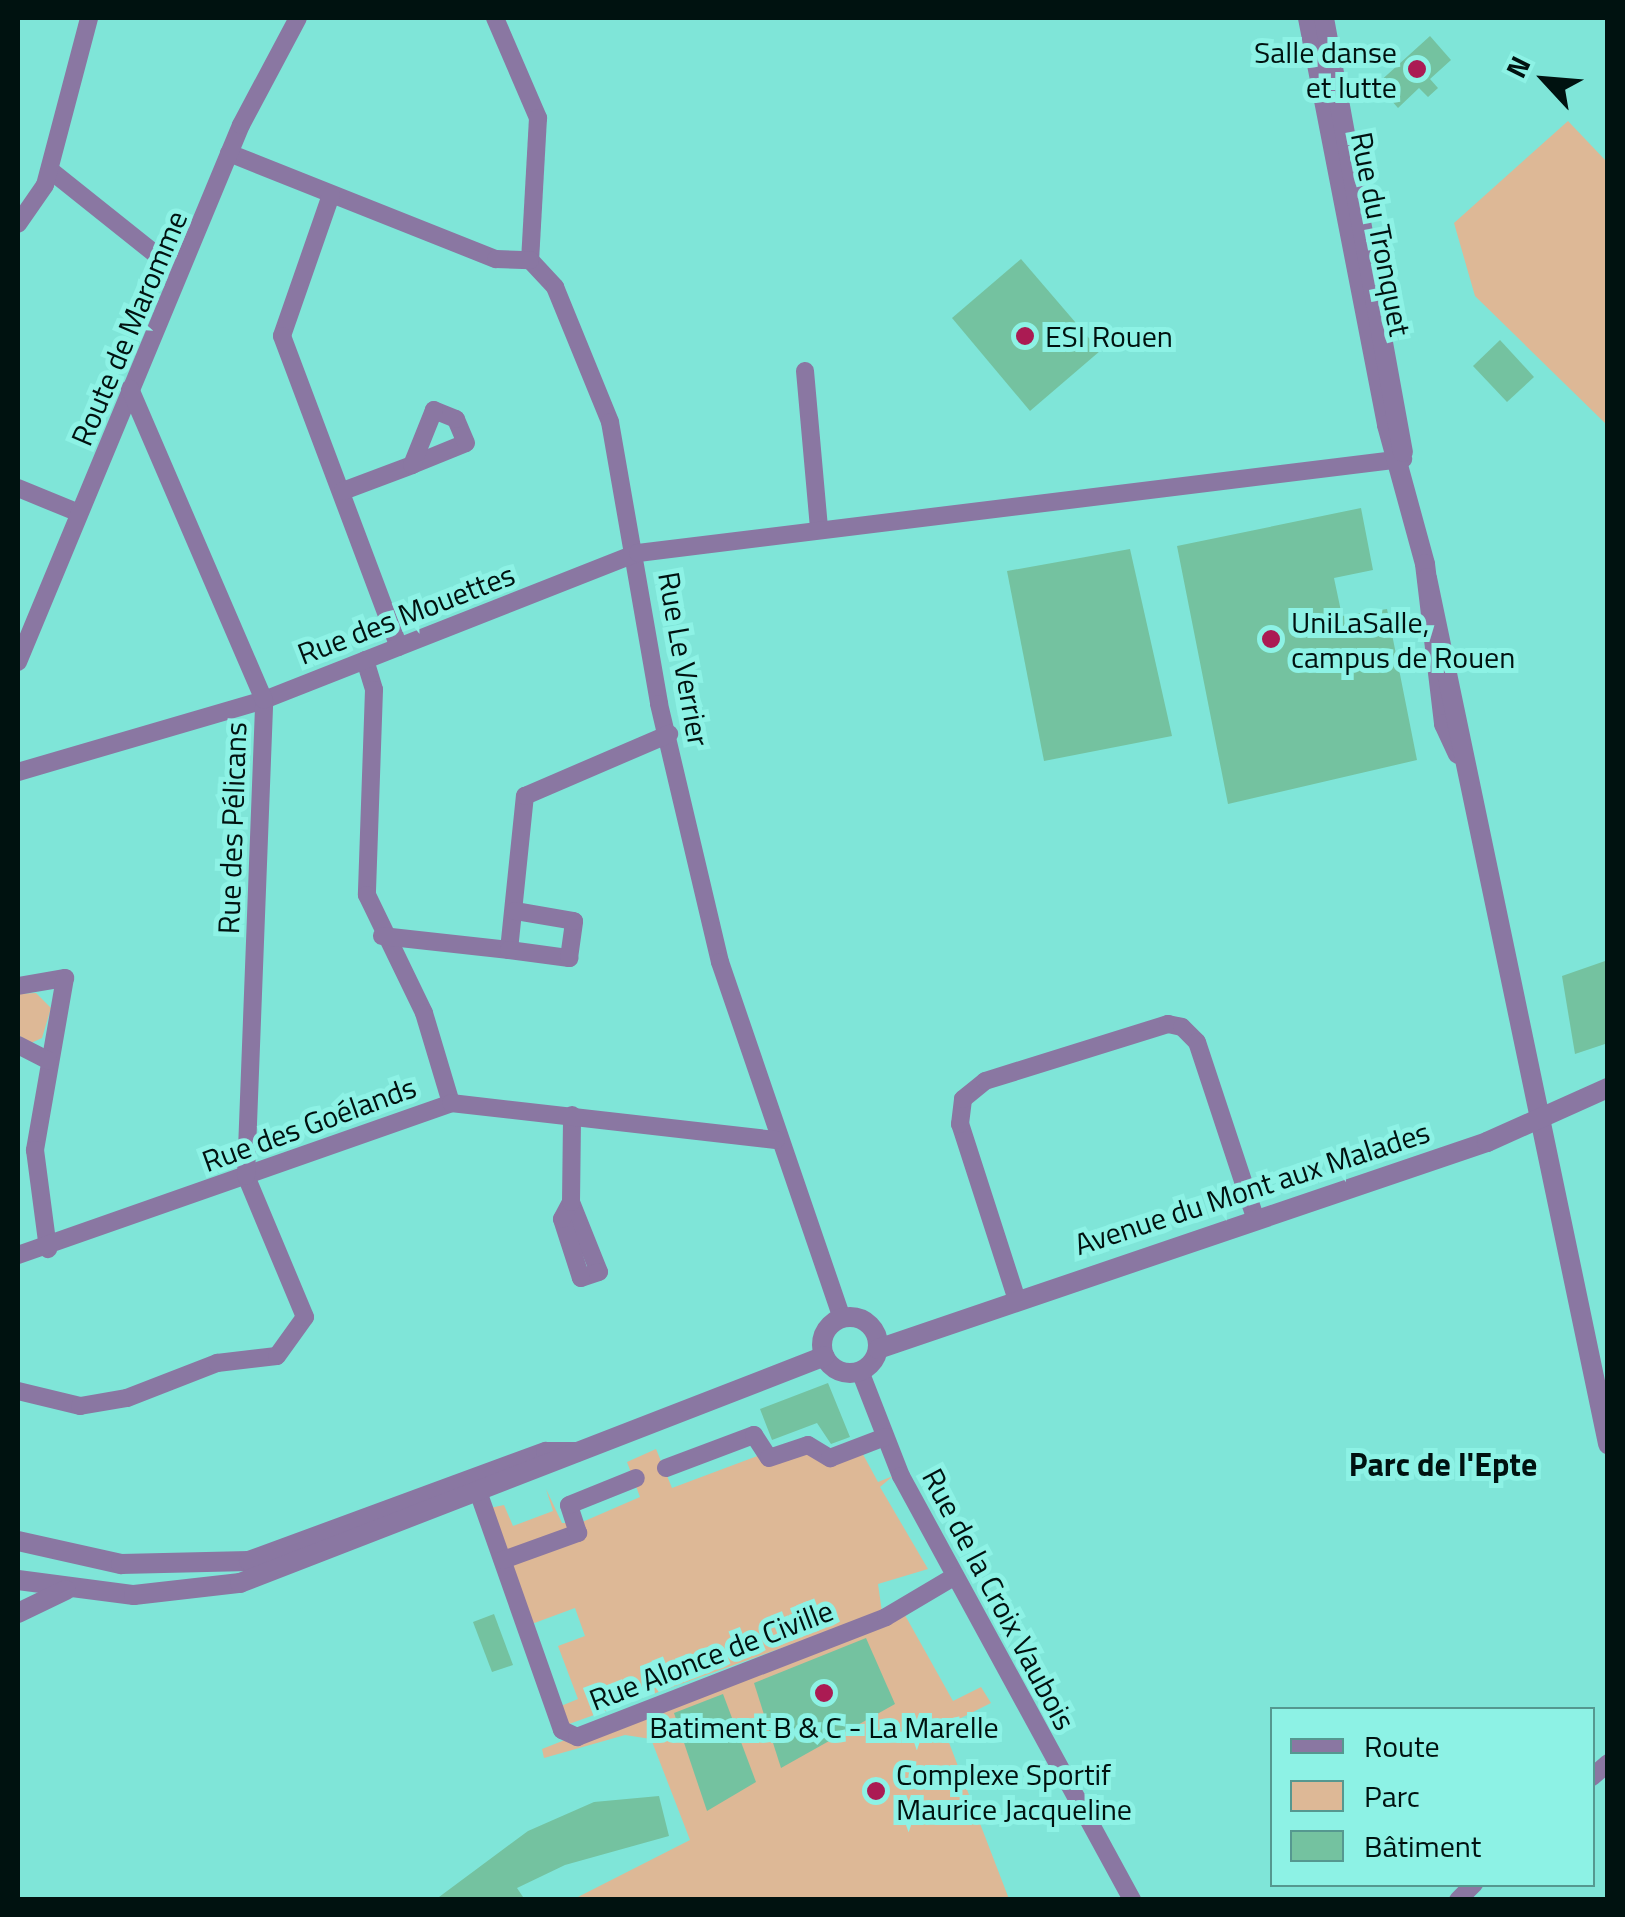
<!DOCTYPE html>
<html>
<head>
<meta charset="utf-8">
<style>
	body { margin:0 }
	#map { position:relative; width:1625px; height:1917px; overflow:hidden; background:#7fe5d8; font-family:"Titillium Web",sans-serif }
	div>[style] { position:absolute }
	.green>* { inset:0; background:#ddb896 }
	.building>* { inset:0; background:#74c2a0 }
	.minor>* { height:18px; margin:-9px; padding:0 9px; transform-origin:9px; border-radius:9px; background:#8a77a2 }
	.tertiary>* { height:20px; margin:-10px; padding:0 10px; transform-origin:10px; border-radius:10px; background:#8a77a2 }
	.tertiary>.ring { margin:-10px; padding:0; box-sizing:content-box; background:none; border:20px solid #8a77a2; border-radius:50% }
	.dots>* { width:28px; height:28px; translate:-50% -50%; box-sizing:border-box; border:5px solid #8df2e5; border-radius:50% }
	span { translate:-50% -50%; white-space:nowrap; text-align:center; line-height:1.15; -webkit-text-stroke:10px #8df2e5; paint-order:stroke }
	.poi-label { font-size:30px; color:#001210 }
	.right { translate:-100% -50%; text-align:right }
	.left { translate:0 -50%; text-align:left }
	.street-label { font-size:30px; color:#001210 }
	.neighbourhood-label { font-size:32px; color:#001210; font-weight:700 }
	.frame { position:absolute; inset:0; border:20px solid #001210; pointer-events:none }
	.legend { position:absolute; left:1270px; top:1707px; width:325px; height:180px; box-sizing:border-box; background:#8df2e5; border:2px solid #559890; margin:0; padding:12px 18px; list-style:none; font-size:30px; color:#001210 }
	.legend li { display:flex; align-items:center; gap:20px; height:50px }
	.legend b { width:50px; border:2px solid #559890 }
	.north { position:absolute; left:1495px; top:30px; width:100px; height:100px; -webkit-text-stroke:8px #8df2e5; paint-order:stroke; rotate:296deg; font-size:28px; font-weight:700; line-height:40px; text-align:center; color:#001210 }
	.north::after { content:''; display:block; margin:auto; width:35px; height:45px; background:#001210; clip-path:polygon(50% 0,100% 100%,50% 72%,0 100%) }
</style>
</head>
<body>
<div id="map">
	<div class="green">
		<div style="clip-path:polygon(1568px 121px,1607px 162px,1607px 425px,1475px 296px,1454px 223px)"></div>
		<div style="clip-path:polygon(36px 993px,51px 1008px,42px 1038px,31px 1043px,18px 1035px,18px 994px)"></div>
		<div style="clip-path:polygon(859px 1447px,878px 1482px,893px 1476px,880px 1487px,928px 1569px,878px 1584px,882px 1612px,569px 1724px,561px 1706px,578px 1699px,558px 1646px,585px 1636px,575px 1608px,529px 1625px,485px 1509px,504px 1505px,513px 1526px,553px 1511px,546px 1489px,562px 1523px,580px 1523px,640px 1497px,627px 1462px,656px 1449px,672px 1488px,760px 1455px)"></div>
		<div style="clip-path:polygon(901px 1608px,953px 1701px,981px 1687px,991px 1703px,943px 1727px,1009px 1899px,574px 1899px,690px 1840px,651px 1739px,625px 1735px,544px 1758px,542px 1749px)"></div>
	</div>
	<div class="building">
		<div style="clip-path:polygon(1430px 36px,1451px 60px,1430px 79px,1438px 88px,1428px 97px,1419px 88px,1398px 108px,1377px 84px)"></div>
		<div style="clip-path:polygon(1021px 259px,1100px 351px,1030px 411px,952px 318px)"></div>
		<div style="clip-path:polygon(1500px 340px,1534px 377px,1507px 402px,1473px 366px)"></div>
		<div style="clip-path:polygon(1361px 508px,1373px 570px,1334px 578px,1342px 616px,1387px 609px,1417px 760px,1228px 804px,1177px 546px)"></div>
		<div style="clip-path:polygon(1130px 549px,1172px 736px,1044px 761px,1007px 571px)"></div>
		<div style="clip-path:polygon(1608px 960px,1608px 1043px,1575px 1054px,1562px 976px)"></div>
		<div style="clip-path:polygon(828px 1383px,850px 1437px,831px 1444px,817px 1423px,772px 1440px,760px 1409px)"></div>
		<div style="clip-path:polygon(494px 1614px,513px 1665px,492px 1672px,473px 1622px)"></div>
		<div style="clip-path:polygon(866px 1638px,895px 1704px,781px 1768px,754px 1683px)"></div>
		<div style="clip-path:polygon(723px 1694px,756px 1782px,707px 1811px,674px 1713px)"></div>
		<div style="clip-path:polygon(659px 1796px,669px 1836px,565px 1865px,517px 1888px,525px 1900px,435px 1900px,528px 1831px,594px 1802px)"></div>
	</div>
	<div class="minor">
		<div style="left:495px;top:18px;width:109px;rotate:66.7deg"></div>
		<div style="left:538px;top:118px;width:142px;rotate:93.2deg"></div>
		<div style="left:530px;top:260px;width:37px;rotate:47deg"></div>
		<div style="left:555px;top:287px;width:146px;rotate:67.8deg"></div>
		<div style="left:610px;top:422px;width:286px;rotate:80.1deg"></div>
		<div style="left:659px;top:704px;width:265px;rotate:76.7deg"></div>
		<div style="left:720px;top:962px;width:376px;rotate:71.1deg"></div>
		<div style="left:229px;top:153px;width:287px;rotate:21.7deg"></div>
		<div style="left:496px;top:259px;width:34px;rotate:2deg"></div>
		<div style="left:50px;top:170px;width:164px;rotate:38.6deg"></div>
		<div style="left:331px;top:195px;width:149px;rotate:109.2deg"></div>
		<div style="left:282px;top:336px;width:332px;rotate:69.4deg"></div>
		<div style="left:18px;top:224px;width:47px;rotate:-55.3deg"></div>
		<div style="left:45px;top:185px;width:173px;rotate:-75.2deg"></div>
		<div style="left:805px;top:371px;width:159px;rotate:84.9deg"></div>
		<div style="left:18px;top:488px;width:66px;rotate:22.3deg"></div>
		<div style="left:343px;top:491px;width:74px;rotate:-20.6deg"></div>
		<div style="left:412px;top:465px;width:58px;rotate:-22.2deg"></div>
		<div style="left:466px;top:443px;width:26px;rotate:-113deg"></div>
		<div style="left:456px;top:419px;width:24px;rotate:-158deg"></div>
		<div style="left:434px;top:410px;width:59px;rotate:111.8deg"></div>
		<div style="left:365px;top:660px;width:31px;rotate:73deg"></div>
		<div style="left:374px;top:690px;width:205px;rotate:92deg"></div>
		<div style="left:367px;top:895px;width:131px;rotate:64.2deg"></div>
		<div style="left:424px;top:1013px;width:94px;rotate:73.3deg"></div>
		<div style="left:18px;top:662px;width:581px;rotate:-67.45deg"></div>
		<div style="left:241px;top:125px;width:121px;rotate:-62deg"></div>
		<div style="left:18px;top:772px;width:256px;rotate:-16.3deg"></div>
		<div style="left:264px;top:700px;width:402px;rotate:-21.5deg"></div>
		<div style="left:638px;top:553px;width:771px;rotate:-7.01deg"></div>
		<div style="left:382px;top:936px;width:128px;rotate:6.3deg"></div>
		<div style="left:509px;top:950px;width:155px;rotate:-84.1deg"></div>
		<div style="left:525px;top:796px;width:157px;rotate:-23.3deg"></div>
		<div style="left:509px;top:950px;width:61px;rotate:7.6deg"></div>
		<div style="left:569px;top:958px;width:37px;rotate:-82deg"></div>
		<div style="left:574px;top:921px;width:60px;rotate:-170.4deg"></div>
		<div style="left:18px;top:986px;width:48px;rotate:-9.7deg"></div>
		<div style="left:65px;top:978px;width:175px;rotate:99.9deg"></div>
		<div style="left:35px;top:1150px;width:100px;rotate:82.5deg"></div>
		<div style="left:18px;top:1045px;width:34px;rotate:27deg"></div>
		<div style="left:571px;top:1202px;width:75px;rotate:68.2deg"></div>
		<div style="left:599px;top:1272px;width:19px;rotate:162deg"></div>
		<div style="left:581px;top:1278px;width:62px;rotate:-107.9deg"></div>
		<div style="left:562px;top:1219px;width:19px;rotate:-62deg"></div>
		<div style="left:571px;top:1202px;width:87px;rotate:-89.3deg"></div>
		<div style="left:18px;top:1255px;width:459px;rotate:-19.3deg"></div>
		<div style="left:451px;top:1103px;width:327px;rotate:6.5deg"></div>
		<div style="left:1016px;top:1297px;width:182px;rotate:-107.9deg"></div>
		<div style="left:960px;top:1124px;width:25px;rotate:-83deg"></div>
		<div style="left:963px;top:1099px;width:28px;rotate:-39deg"></div>
		<div style="left:985px;top:1081px;width:192px;rotate:-17.3deg"></div>
		<div style="left:1168px;top:1024px;width:14px;rotate:12deg"></div>
		<div style="left:1182px;top:1027px;width:21px;rotate:45deg"></div>
		<div style="left:1197px;top:1042px;width:184px;rotate:71.7deg"></div>
		<div style="left:860px;top:1371px;width:113px;rotate:68.7deg"></div>
		<div style="left:901px;top:1476px;width:483px;rotate:61.4deg"></div>
		<div style="left:18px;top:1391px;width:64px;rotate:13.6deg"></div>
		<div style="left:80px;top:1406px;width:48px;rotate:-9.7deg"></div>
		<div style="left:127px;top:1398px;width:97px;rotate:-21.3deg"></div>
		<div style="left:217px;top:1363px;width:60px;rotate:-6.7deg"></div>
		<div style="left:277px;top:1356px;width:48px;rotate:-54.3deg"></div>
		<div style="left:305px;top:1317px;width:153px;rotate:-112.7deg"></div>
		<div style="left:246px;top:1176px;width:476px;rotate:-87.8deg"></div>
		<div style="left:264px;top:700px;width:339px;rotate:-113.3deg"></div>
		<div style="left:666px;top:1468px;width:94px;rotate:-20.6deg"></div>
		<div style="left:754px;top:1435px;width:27px;rotate:57deg"></div>
		<div style="left:769px;top:1458px;width:41px;rotate:-18.4deg"></div>
		<div style="left:808px;top:1445px;width:26px;rotate:31deg"></div>
		<div style="left:830px;top:1458px;width:59px;rotate:-20.9deg"></div>
		<div style="left:474px;top:1480px;width:265px;rotate:70.6deg"></div>
		<div style="left:562px;top:1730px;width:17px;rotate:25deg"></div>
		<div style="left:577px;top:1737px;width:331px;rotate:-21.2deg"></div>
		<div style="left:886px;top:1617px;width:80px;rotate:-30.7deg"></div>
		<div style="left:503px;top:1560px;width:80px;rotate:-19.8deg"></div>
		<div style="left:578px;top:1533px;width:29px;rotate:-108deg"></div>
		<div style="left:569px;top:1505px;width:72px;rotate:-21.9deg"></div>
		<div style="left:1592px;top:1777px;width:21px;rotate:-41deg"></div>
		<div style="left:1458px;top:1900px;width:23px;rotate:-45deg"></div>
	</div>
	<div class="tertiary">
		<div style="left:1308px;top:18px;width:415px;rotate:79deg"></div>
		<div style="left:1387px;top:425px;width:144px;rotate:74.7deg"></div>
		<div style="left:1425px;top:564px;width:161px;rotate:83.2deg"></div>
		<div style="left:1444px;top:724px;width:33px;rotate:65deg"></div>
		<div style="left:1324px;top:18px;width:441px;rotate:79.7deg"></div>
		<div style="left:1427px;top:578px;width:885px;rotate:78.19deg"></div>
		<div class="ring" style="left:822px;top:1317px;width:36px;height:36px"></div>
		<div style="left:878px;top:1349px;width:643px;rotate:-18.77deg"></div>
		<div style="left:1487px;top:1142px;width:133px;rotate:-24.1deg"></div>
		<div style="left:18px;top:1541px;width:106px;rotate:12.6deg"></div>
		<div style="left:121px;top:1564px;width:128px;rotate:-1.3deg"></div>
		<div style="left:249px;top:1561px;width:316px;rotate:-20.2deg"></div>
		<div style="left:546px;top:1452px;width:31px"></div>
		<div style="left:18px;top:1580px;width:117px;rotate:7.4deg"></div>
		<div style="left:134px;top:1595px;width:107px;rotate:-6.5deg"></div>
		<div style="left:240px;top:1583px;width:627px;rotate:-21.21deg"></div>
		<div style="left:18px;top:1613px;width:53px;rotate:-25.6deg"></div>
	</div>
	<div class="dots">
		<div style="left:1417px;top:69px;background:#ab1b53"></div>
		<div style="left:1025px;top:336px;background:#ab1b53"></div>
		<div style="left:1271px;top:639px;background:#ab1b53"></div>
		<div style="left:824px;top:1693px;background:#ab1b53"></div>
		<div style="left:876px;top:1791px;background:#ab1b53"></div>
	</div>
	<div class="poi-label">
		<span class="right" style="left:1397px;top:69px">Salle danse<br>et lutte</span>
		<span class="left" style="left:1045px;top:336px">ESI Rouen</span>
		<span class="left" style="left:1291px;top:639px">UniLaSalle,<br>campus de Rouen</span>
		<span style="left:824px;top:1727px">Batiment B &amp; C - La Marelle</span>
		<span class="left" style="left:896px;top:1791px">Complexe Sportif<br>Maurice Jacqueline</span>
	</div>
	<div class="street-label">
		<span style="left:1381px;top:234px;rotate:79deg">Rue du Tronquet</span>
		<span style="left:129px;top:328px;rotate:-67deg">Route de Maromme</span>
		<span style="left:406px;top:614px;rotate:-21deg">Rue des Mouettes</span>
		<span style="left:684px;top:659px;rotate:80deg">Rue Le Verrier</span>
		<span style="left:232px;top:828px;rotate:-88deg">Rue des Pélicans</span>
		<span style="left:309px;top:1124px;rotate:-20deg">Rue des Goélands</span>
		<span style="left:1252px;top:1188px;rotate:-18deg">Avenue du Mont aux Malades</span>
		<span style="left:999px;top:1599px;rotate:62deg">Rue de la Croix Vaubois</span>
		<span style="left:711px;top:1655px;rotate:-21deg">Rue Alonce de Civille</span>
	</div>
	<div class="neighbourhood-label">
		<span style="left:1443px;top:1464px">Parc de l'Epte</span>
	</div>
	<div class="frame"></div>
	<ul class="legend">
	<li><b style="height:12px;background:#8a77a2"></b>Route</li>
	<li><b style="height:28px;background:#ddb896"></b>Parc</li>
	<li><b style="height:28px;background:#74c2a0"></b>Bâtiment</li>
	</ul>
	<div class="north">N</div>
</div>
</body>
</html>
